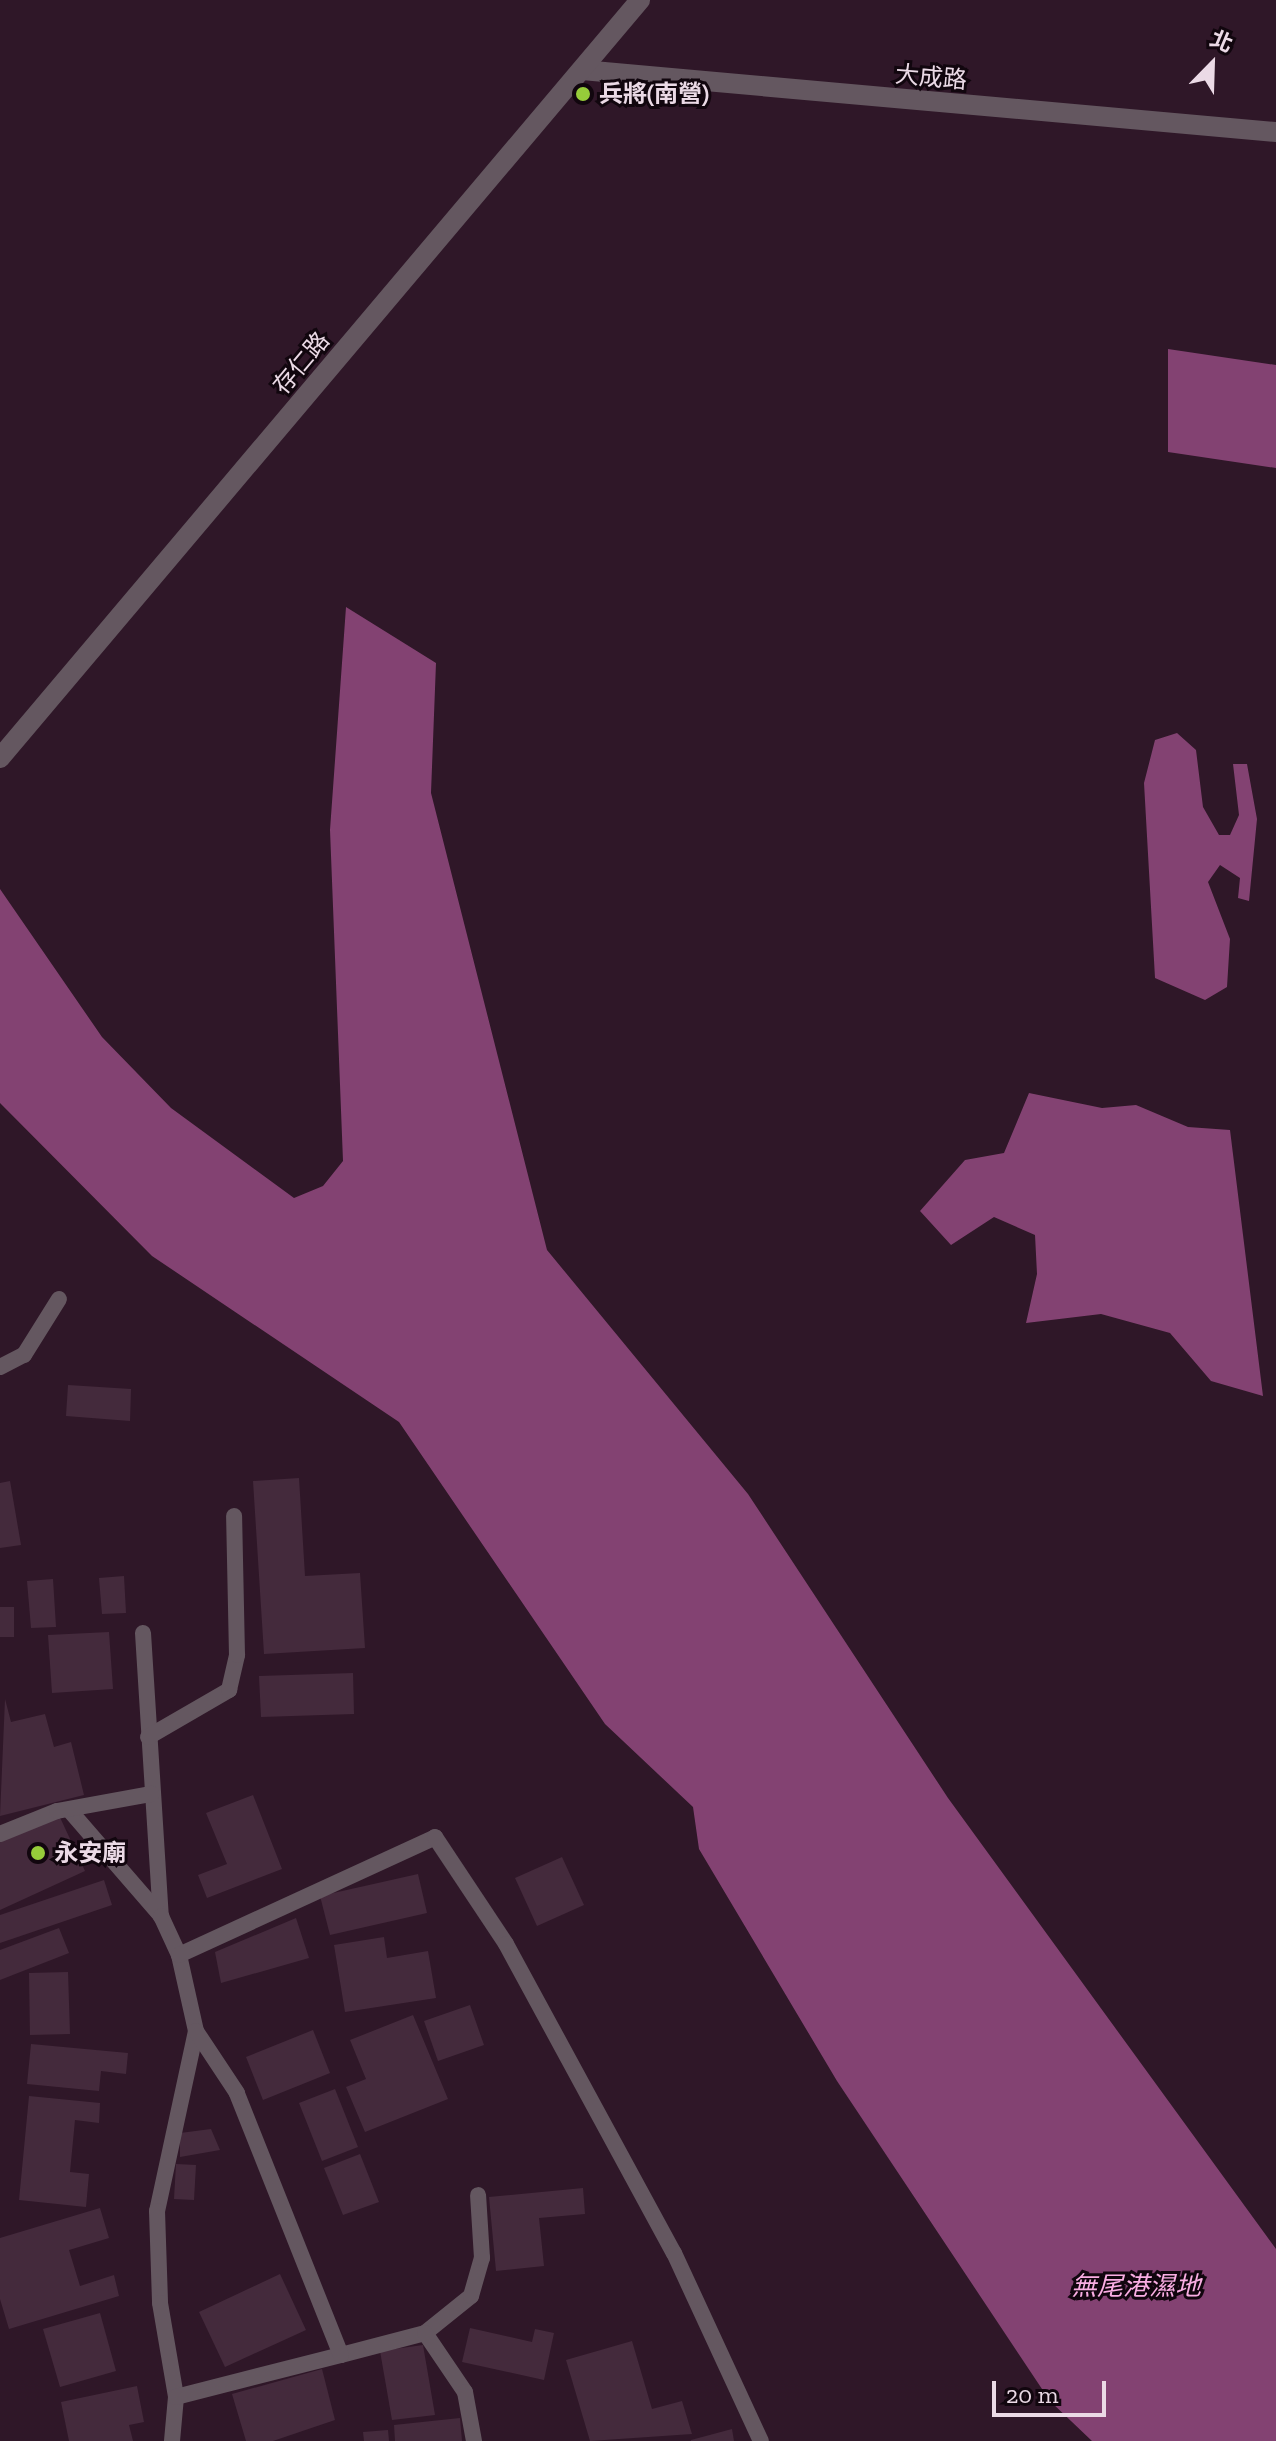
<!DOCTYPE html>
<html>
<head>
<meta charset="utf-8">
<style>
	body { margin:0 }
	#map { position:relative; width:1276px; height:2441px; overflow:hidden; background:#2f1728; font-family:"Zilla Slab","Noto Sans TC",serif }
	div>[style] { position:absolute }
	.water>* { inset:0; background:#834272 }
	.building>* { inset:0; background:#442a3c }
	.lane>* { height:16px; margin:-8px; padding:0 8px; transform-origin:8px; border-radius:8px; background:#645760 }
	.street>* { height:20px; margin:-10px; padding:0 10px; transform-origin:10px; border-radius:10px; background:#645760 }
	.dots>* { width:22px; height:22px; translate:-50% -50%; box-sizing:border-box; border:4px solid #11060e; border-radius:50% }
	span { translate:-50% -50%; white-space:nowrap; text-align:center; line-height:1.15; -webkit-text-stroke:6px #11060e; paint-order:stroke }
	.street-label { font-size:24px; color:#ebdae6 }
	.poi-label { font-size:24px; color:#ebdae6; font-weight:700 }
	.left { translate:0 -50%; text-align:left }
	.water-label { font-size:26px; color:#faaee3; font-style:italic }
	.north { position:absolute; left:1172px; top:24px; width:80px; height:80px; -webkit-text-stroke:6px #11060e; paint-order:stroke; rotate:23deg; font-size:22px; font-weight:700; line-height:32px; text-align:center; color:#ebdae6 }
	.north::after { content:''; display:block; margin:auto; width:28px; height:36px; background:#ebdae6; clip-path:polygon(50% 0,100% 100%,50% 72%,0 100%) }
	.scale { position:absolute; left:992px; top:2381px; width:114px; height:36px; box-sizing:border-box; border:4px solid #ebdae6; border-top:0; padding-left:10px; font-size:24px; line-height:28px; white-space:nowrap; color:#ebdae6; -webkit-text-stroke:6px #11060e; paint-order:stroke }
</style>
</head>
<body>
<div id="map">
	<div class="water">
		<div style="clip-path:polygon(1168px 349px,1276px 365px,1276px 468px,1168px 452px)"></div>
		<div style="clip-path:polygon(346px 607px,436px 663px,431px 793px,547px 1250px,748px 1494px,948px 1798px,1276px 2249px,1276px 2441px,1092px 2441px,1050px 2401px,837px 2081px,699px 1849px,693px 1807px,605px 1724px,399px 1422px,152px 1256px,0 1103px,0 889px,102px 1037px,171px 1108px,294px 1198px,323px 1186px,343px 1161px,330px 830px)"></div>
		<div style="clip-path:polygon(1177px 733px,1196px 750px,1203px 807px,1219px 835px,1230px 835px,1239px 815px,1233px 764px,1247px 764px,1257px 819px,1249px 901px,1238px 898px,1240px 878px,1220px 865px,1208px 882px,1230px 939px,1227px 987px,1205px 1000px,1155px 978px,1144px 783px,1155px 740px)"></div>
		<div style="clip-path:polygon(1029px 1093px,1102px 1108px,1136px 1105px,1188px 1127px,1230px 1130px,1263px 1396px,1211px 1381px,1170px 1333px,1101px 1314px,1026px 1323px,1037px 1274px,1035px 1235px,994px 1217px,951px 1245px,920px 1211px,965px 1160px,1004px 1153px)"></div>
	</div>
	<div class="building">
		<div style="clip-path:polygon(68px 1385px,131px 1389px,130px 1421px,66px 1416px)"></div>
		<div style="clip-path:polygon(299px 1478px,305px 1576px,360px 1573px,365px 1648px,264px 1654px,253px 1481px)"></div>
		<div style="clip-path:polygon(10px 1481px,21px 1545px,0 1548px,0 1483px)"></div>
		<div style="clip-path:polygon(124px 1576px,126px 1613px,102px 1614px,99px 1578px)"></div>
		<div style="clip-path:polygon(53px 1579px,56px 1627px,31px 1628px,27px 1581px)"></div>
		<div style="clip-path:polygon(0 1607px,14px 1607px,14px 1637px,0 1637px)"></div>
		<div style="clip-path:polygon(109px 1632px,113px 1689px,52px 1693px,48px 1635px)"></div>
		<div style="clip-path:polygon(353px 1673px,354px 1714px,261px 1717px,259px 1676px)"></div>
		<div style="clip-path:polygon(5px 1699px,11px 1722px,45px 1714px,54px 1747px,71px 1742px,84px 1795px,0 1816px)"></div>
		<div style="clip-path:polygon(253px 1795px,282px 1869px,207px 1898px,198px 1875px,227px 1864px,206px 1813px)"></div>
		<div style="clip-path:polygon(57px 1811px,85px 1871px,0 1910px,0 1834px)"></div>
		<div style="clip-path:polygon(562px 1857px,584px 1905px,537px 1926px,515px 1878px)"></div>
		<div style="clip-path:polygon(418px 1874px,427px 1913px,330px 1935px,320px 1896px)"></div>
		<div style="clip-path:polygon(104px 1880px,112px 1905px,0 1943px,0 1915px)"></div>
		<div style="clip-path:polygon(296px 1918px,309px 1958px,221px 1983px,215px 1952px)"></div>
		<div style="clip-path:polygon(59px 1928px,69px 1953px,0 1980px,0 1950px)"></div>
		<div style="clip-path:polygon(384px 1937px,387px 1958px,428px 1951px,436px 1998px,345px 2012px,334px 1945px)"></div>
		<div style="clip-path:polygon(68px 1972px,70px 2034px,30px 2035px,29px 1973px)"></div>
		<div style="clip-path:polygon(470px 2005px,484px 2045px,438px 2061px,424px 2021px)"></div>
		<div style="clip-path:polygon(413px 2015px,448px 2099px,365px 2132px,346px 2087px,366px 2079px,350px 2040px)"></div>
		<div style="clip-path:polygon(313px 2030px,330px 2073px,263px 2100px,246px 2057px)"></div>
		<div style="clip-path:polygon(31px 2044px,128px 2053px,126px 2074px,101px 2071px,99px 2091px,27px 2084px)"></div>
		<div style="clip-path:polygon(335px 2089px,358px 2147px,322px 2161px,299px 2103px)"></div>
		<div style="clip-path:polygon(29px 2096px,100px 2103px,99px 2123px,75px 2120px,70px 2172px,89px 2174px,86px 2207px,19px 2200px)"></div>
		<div style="clip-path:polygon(211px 2129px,220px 2150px,180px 2157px,180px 2133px)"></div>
		<div style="clip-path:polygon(360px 2154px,379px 2202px,343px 2215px,324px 2168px)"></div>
		<div style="clip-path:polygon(176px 2164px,196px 2165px,194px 2200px,174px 2199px)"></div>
		<div style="clip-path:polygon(583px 2188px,585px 2214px,539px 2218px,544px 2266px,496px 2271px,489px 2197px)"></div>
		<div style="clip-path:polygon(100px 2208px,109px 2238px,69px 2250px,80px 2286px,114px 2275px,119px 2296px,9px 2329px,0 2299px,0 2238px)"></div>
		<div style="clip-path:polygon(280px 2274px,306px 2330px,225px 2367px,199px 2312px)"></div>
		<div style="clip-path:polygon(100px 2313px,116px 2371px,60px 2387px,43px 2329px)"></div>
		<div style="clip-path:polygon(470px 2328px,532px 2342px,535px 2329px,554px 2333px,544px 2380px,462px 2362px)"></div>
		<div style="clip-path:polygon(632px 2341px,652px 2409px,682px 2401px,692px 2434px,590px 2441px,566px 2360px)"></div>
		<div style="clip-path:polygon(423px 2345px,435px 2415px,392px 2420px,380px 2351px)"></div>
		<div style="clip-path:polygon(322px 2369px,335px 2420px,273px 2441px,246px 2441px,232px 2394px)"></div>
		<div style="clip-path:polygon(137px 2386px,144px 2422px,129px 2425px,133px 2441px,69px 2441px,61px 2402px)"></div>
		<div style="clip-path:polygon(460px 2418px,462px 2441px,395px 2441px,394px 2425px)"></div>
		<div style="clip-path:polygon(732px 2429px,734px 2441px,691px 2441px,691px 2440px)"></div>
		<div style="clip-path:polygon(388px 2430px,389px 2441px,364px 2441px,363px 2432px)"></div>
	</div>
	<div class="lane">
		<div style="left:0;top:1367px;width:27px;rotate:-27deg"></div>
		<div style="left:24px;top:1355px;width:66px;rotate:-58deg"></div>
		<div style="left:143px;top:1633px;width:284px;rotate:86.4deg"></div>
		<div style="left:148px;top:1737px;width:94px;rotate:-30.1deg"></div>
		<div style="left:229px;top:1690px;width:36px;rotate:-77deg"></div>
		<div style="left:237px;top:1655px;width:139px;rotate:-91.2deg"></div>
		<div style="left:71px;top:1812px;width:138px;rotate:49.1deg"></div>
		<div style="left:161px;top:1916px;width:43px;rotate:65.2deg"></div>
		<div style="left:179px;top:1955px;width:78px;rotate:77.4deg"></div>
		<div style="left:196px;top:2031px;width:184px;rotate:102.2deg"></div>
		<div style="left:157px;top:2211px;width:92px;rotate:88.1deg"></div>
		<div style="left:160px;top:2303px;width:95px;rotate:80.3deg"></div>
		<div style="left:176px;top:2397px;width:44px;rotate:95.2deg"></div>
		<div style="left:0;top:1834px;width:61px;rotate:-22deg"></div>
		<div style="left:57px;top:1811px;width:96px;rotate:-10.3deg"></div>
		<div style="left:179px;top:1955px;width:282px;rotate:-24.7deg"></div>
		<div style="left:435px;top:1837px;width:128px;rotate:56.4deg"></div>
		<div style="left:506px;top:1944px;width:352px;rotate:61.5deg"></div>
		<div style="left:674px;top:2253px;width:207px;rotate:65.2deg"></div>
		<div style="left:425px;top:2333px;width:59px;rotate:-38.8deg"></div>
		<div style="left:471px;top:2296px;width:40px;rotate:-74deg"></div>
		<div style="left:482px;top:2258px;width:63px;rotate:-93.6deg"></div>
		<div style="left:341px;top:2355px;width:87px;rotate:-14.7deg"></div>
		<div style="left:425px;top:2333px;width:71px;rotate:55.9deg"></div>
		<div style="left:465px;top:2392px;width:50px;rotate:79.6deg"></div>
		<div style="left:176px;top:2397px;width:170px;rotate:-14.3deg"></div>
		<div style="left:341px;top:2355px;width:282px;rotate:-111.7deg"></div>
		<div style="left:237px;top:2093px;width:74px;rotate:-123.5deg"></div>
	</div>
	<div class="street">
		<div style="left:582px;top:70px;width:697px;rotate:5.11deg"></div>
		<div style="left:0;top:758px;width:992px;rotate:-49.82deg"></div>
	</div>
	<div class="dots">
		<div style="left:583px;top:94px;background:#96cc3a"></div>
		<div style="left:38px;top:1853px;background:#96cc3a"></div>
	</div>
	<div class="street-label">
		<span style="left:931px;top:77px;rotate:5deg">大成路</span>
		<span style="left:301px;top:363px;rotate:-50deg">存仁路</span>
	</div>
	<div class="poi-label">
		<span class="left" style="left:599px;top:94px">兵將(南營)</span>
		<span class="left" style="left:54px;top:1853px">永安廟</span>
	</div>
	<div class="water-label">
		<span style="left:1136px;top:2287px">無尾港濕地</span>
	</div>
	<div class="north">北</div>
	<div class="scale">20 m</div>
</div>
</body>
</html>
